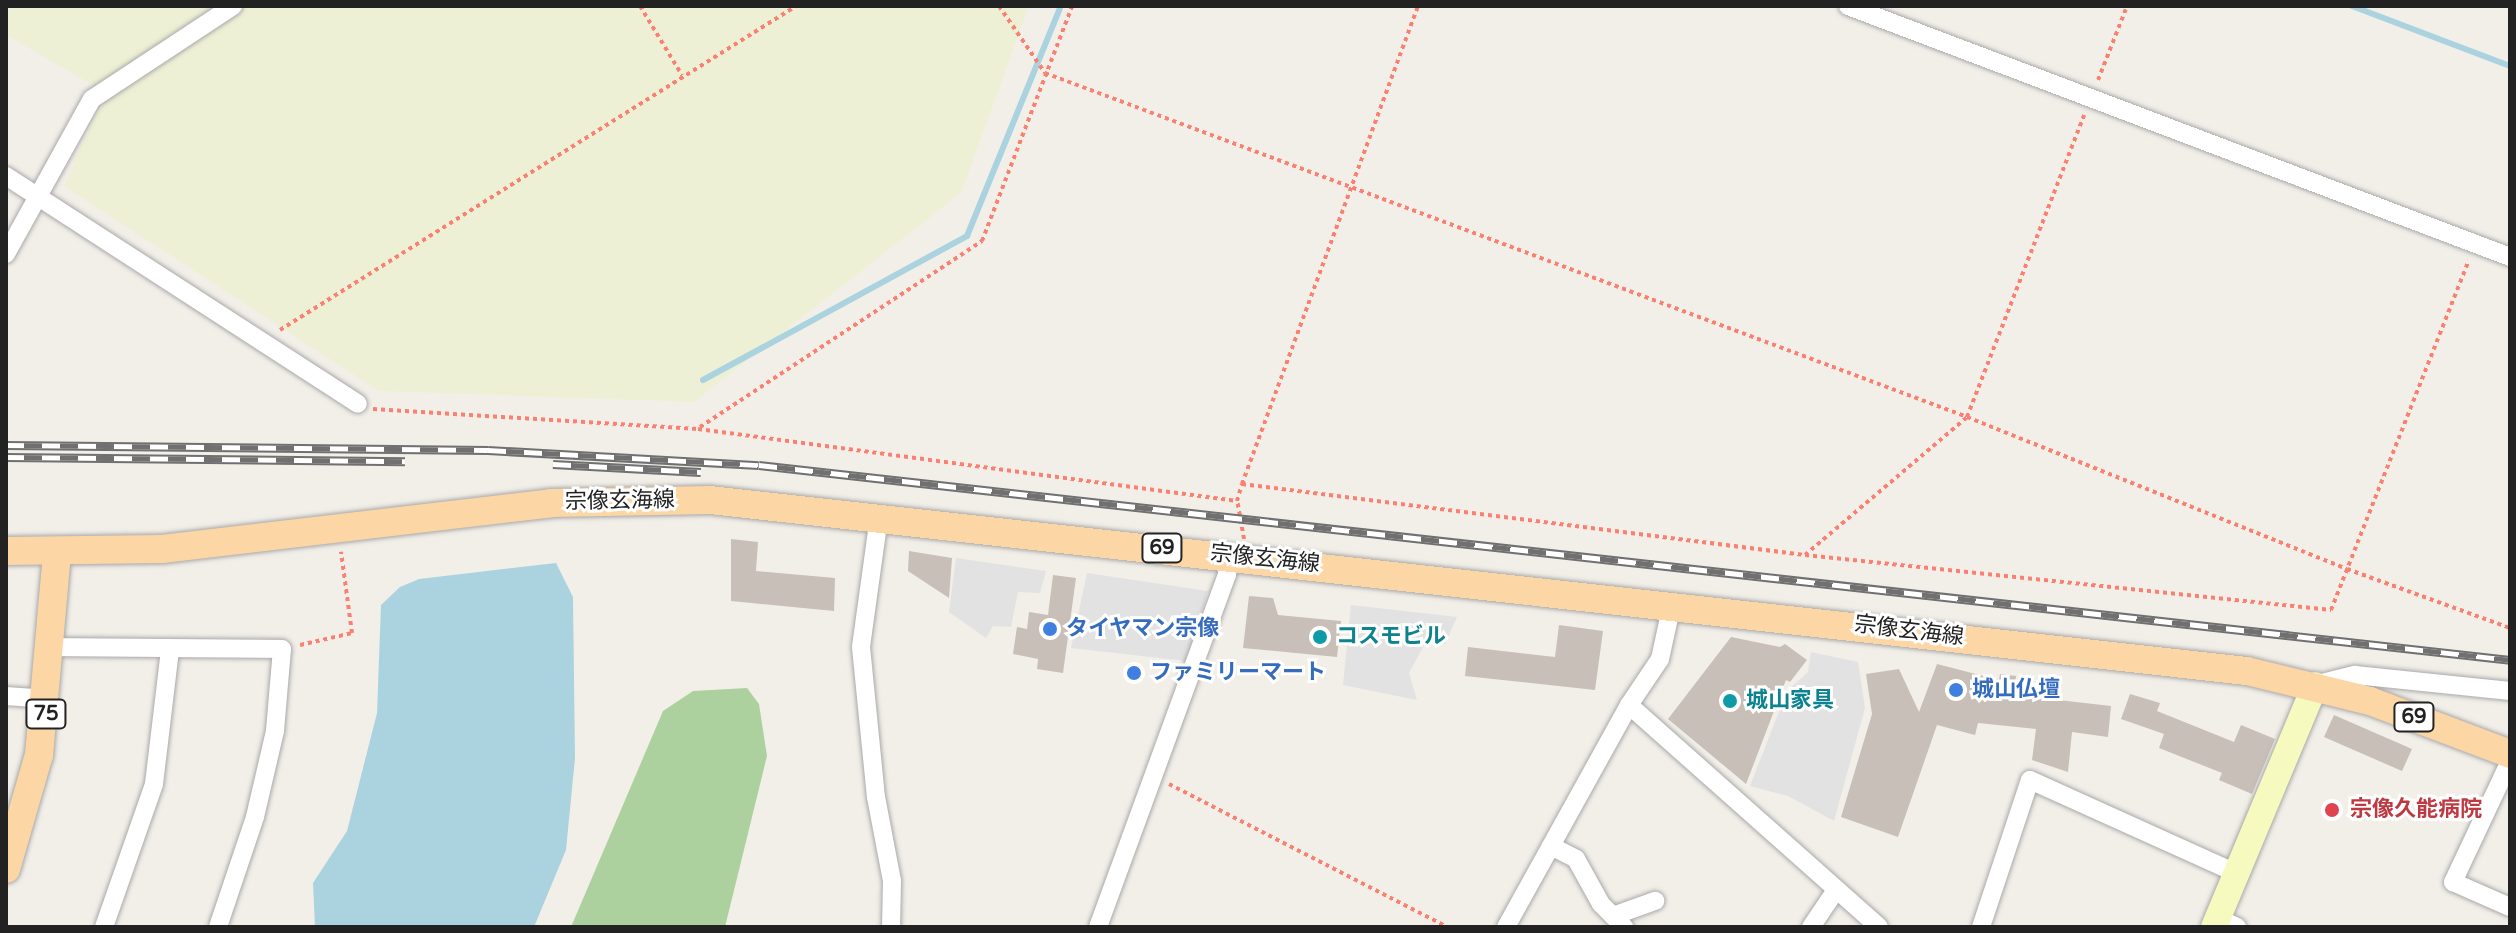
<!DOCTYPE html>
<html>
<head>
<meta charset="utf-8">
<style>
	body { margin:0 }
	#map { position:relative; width:2516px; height:933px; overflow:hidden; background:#f2efe9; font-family:"Varela Round","Noto Sans JP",sans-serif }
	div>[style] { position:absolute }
	.farmland>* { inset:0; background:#eef0d5 }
	.forest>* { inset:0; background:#add19e }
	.parking>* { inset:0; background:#e2e2e2 }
	.water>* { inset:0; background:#aad3df }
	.stream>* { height:6px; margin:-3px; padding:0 3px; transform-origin:3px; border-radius:3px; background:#aad3df }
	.building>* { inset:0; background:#c7bfb8 }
	.path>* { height:4px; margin-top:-2px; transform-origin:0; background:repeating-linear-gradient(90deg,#fa8072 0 4px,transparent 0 8px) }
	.roads { filter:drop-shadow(0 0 2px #a9a9a9) drop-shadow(0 0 2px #a9a9a9) }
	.street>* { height:18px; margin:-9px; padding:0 9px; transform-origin:9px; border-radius:9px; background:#fff }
	.secondary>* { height:26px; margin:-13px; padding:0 13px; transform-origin:13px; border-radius:13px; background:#f7fabf }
	.primary>* { height:28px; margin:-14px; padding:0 14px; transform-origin:14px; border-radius:14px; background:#fcd6a4 }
	.rail>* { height:9px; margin-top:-4.5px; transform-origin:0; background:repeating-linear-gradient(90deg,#fff 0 18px,#707070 0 36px); box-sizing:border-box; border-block:2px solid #707070 }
	.dots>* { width:22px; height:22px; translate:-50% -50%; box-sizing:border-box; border:4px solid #fff; border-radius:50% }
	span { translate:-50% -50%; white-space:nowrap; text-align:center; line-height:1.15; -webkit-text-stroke:6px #fff; paint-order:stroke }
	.shield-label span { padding:2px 6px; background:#fff; border:2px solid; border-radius:6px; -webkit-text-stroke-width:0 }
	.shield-label { font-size:20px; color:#222; font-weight:700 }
	.street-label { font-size:22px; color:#222 }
	.shop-label { font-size:22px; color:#366cbe; font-weight:700 }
	.left { translate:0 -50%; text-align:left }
	.culture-label { font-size:22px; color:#0d838f; font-weight:700 }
	.health-label { font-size:22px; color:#be3a42; font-weight:700 }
	.frame { position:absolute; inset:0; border:8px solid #222; pointer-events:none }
</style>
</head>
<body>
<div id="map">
	<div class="farmland">
		<div style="clip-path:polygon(6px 6px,1029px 6px,961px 193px,694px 402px,379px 391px,64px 186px,105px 92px,6px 35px)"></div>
	</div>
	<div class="forest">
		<div style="clip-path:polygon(747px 688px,759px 704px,767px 756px,725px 927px,571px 927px,663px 711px,693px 691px)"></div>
	</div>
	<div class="parking">
		<div style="clip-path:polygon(956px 558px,1046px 571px,1040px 593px,1018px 592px,1011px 627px,993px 626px,986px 638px,949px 612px)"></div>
		<div style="clip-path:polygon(1087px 573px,1208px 591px,1186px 661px,1071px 648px)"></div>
		<div style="clip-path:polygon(1351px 605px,1457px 617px,1445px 644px,1427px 640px,1409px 673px,1417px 700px,1343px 685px)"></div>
		<div style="clip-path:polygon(1811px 652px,1858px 662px,1865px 708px,1834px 821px,1788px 796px,1750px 786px,1787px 691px,1808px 672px)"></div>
	</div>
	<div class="water">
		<div style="clip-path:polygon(556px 563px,573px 597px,575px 758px,566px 850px,534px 927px,315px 927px,313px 883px,347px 831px,377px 713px,381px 605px,400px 587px,419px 579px)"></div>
	</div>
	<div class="stream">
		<div style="left:2352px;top:6px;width:169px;rotate:20.8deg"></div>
		<div style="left:703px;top:380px;width:301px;rotate:-28.6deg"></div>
		<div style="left:967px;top:236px;width:248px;rotate:-67.8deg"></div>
	</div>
	<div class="building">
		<div style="clip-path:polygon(731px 539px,758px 542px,756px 571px,835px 578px,834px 611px,731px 601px)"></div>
		<div style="clip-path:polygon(909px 551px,952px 558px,949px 598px,908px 571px)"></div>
		<div style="clip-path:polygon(1053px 575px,1076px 578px,1063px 673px,1037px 669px,1038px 659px,1013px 654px,1017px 627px,1027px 629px,1029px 612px,1048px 615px)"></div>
		<div style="clip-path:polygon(1249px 596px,1273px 598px,1278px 615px,1341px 621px,1337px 657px,1243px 648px)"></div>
		<div style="clip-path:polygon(1559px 625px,1603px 631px,1595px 690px,1465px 676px,1468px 647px,1555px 657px)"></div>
		<div style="clip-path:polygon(1731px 637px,1780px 647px,1785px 644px,1807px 660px,1790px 682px,1786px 680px,1746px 784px,1668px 719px)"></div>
		<div style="clip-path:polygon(1937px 664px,1999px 680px,2000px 674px,2016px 676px,2014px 695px,2111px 706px,2108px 737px,2072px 732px,2068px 772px,2032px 760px,2036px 729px,1978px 723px,1975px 735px,1937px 725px,1898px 837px,1841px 817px,1872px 714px,1866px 674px,1899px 669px,1919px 712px)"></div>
		<div style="clip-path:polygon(2130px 694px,2160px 703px,2157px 711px,2234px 742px,2241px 725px,2275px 739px,2252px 794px,2219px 780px,2222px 773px,2159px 748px,2164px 734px,2121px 719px)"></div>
		<div style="clip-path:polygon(2334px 715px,2412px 749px,2402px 771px,2324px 737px)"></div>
	</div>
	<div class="path">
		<div style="left:640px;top:6px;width:81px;rotate:58.7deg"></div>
		<div style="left:999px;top:6px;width:81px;rotate:55.5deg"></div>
		<div style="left:1045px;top:73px;width:984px;rotate:20.46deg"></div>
		<div style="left:1967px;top:417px;width:409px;rotate:21.8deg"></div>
		<div style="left:2347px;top:569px;width:173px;rotate:19.9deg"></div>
		<div style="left:2098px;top:80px;width:79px;rotate:-68.6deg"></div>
		<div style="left:280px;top:330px;width:609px;rotate:-32.12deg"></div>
		<div style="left:373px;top:409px;width:326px;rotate:3.5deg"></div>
		<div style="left:698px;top:429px;width:544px;rotate:7.61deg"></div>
		<div style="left:700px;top:427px;width:338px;rotate:-33.4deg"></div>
		<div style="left:982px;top:241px;width:252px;rotate:-69deg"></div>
		<div style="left:1242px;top:484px;width:567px;rotate:7.19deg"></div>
		<div style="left:1805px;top:555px;width:529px;rotate:5.97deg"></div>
		<div style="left:2331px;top:610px;width:376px;rotate:-68.5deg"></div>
		<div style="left:1244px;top:539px;width:39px;rotate:-100deg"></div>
		<div style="left:1237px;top:501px;width:18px;rotate:-74deg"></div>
		<div style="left:1242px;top:484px;width:509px;rotate:-69.79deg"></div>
		<div style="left:1805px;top:555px;width:213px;rotate:-40.4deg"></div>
		<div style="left:1967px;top:417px;width:324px;rotate:-68.8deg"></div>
		<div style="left:300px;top:645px;width:53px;rotate:-13deg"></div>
		<div style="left:352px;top:633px;width:82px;rotate:-97.7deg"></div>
		<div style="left:1169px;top:784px;width:313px;rotate:27.2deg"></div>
	</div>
	<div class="roads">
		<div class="street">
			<div style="left:1848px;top:6px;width:708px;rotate:20.76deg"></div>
			<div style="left:6px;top:176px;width:419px;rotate:32.9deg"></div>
			<div style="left:6px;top:254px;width:177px;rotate:-61deg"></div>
			<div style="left:92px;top:99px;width:169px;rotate:-33.4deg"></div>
			<div style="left:879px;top:517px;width:131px;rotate:97.9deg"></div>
			<div style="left:861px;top:647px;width:151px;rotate:84.3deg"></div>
			<div style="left:876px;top:797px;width:86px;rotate:79.2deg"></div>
			<div style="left:892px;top:881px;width:46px;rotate:91.2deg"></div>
			<div style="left:52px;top:647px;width:230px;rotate:0.5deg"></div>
			<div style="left:282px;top:649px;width:82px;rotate:94.9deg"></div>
			<div style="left:275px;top:731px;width:88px;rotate:103.1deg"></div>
			<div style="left:255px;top:817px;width:116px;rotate:108.6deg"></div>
			<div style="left:2318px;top:684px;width:38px;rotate:-14deg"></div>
			<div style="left:2355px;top:675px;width:156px;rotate:5.9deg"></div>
			<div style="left:6px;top:696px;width:42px;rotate:4.1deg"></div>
			<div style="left:1629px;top:705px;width:334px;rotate:41.6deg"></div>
			<div style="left:2510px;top:761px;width:134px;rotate:115.2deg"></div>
			<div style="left:2453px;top:882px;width:62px;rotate:23.7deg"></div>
			<div style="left:1551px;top:846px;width:28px;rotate:27deg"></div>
			<div style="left:1576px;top:859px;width:51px;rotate:60.9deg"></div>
			<div style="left:1601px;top:904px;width:33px;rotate:45deg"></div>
			<div style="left:1613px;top:916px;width:45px;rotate:-19.7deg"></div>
			<div style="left:2219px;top:919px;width:20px;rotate:24deg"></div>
			<div style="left:104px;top:927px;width:151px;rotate:-70.7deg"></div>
			<div style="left:154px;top:784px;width:135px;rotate:-83.2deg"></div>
			<div style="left:1098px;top:927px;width:375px;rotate:-69.9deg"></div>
			<div style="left:1227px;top:575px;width:19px;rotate:-84deg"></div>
			<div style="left:1506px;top:927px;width:254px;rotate:-61deg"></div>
			<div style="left:1629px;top:705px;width:55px;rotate:-56deg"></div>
			<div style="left:1660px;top:659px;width:56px;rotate:-77.7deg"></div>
			<div style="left:1811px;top:927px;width:45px;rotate:-56deg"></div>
			<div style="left:1981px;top:927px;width:155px;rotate:-71.6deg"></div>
			<div style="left:2030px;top:780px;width:230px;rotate:24.3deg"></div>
		</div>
		<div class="secondary">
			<div style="left:2214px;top:927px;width:262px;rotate:-67.3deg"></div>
		</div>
		<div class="primary">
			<div style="left:6px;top:551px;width:156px;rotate:-0.7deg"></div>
			<div style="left:162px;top:549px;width:392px;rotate:-6.7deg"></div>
			<div style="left:551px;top:503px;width:159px;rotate:-1.1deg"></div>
			<div style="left:710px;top:500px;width:1546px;rotate:6.35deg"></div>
			<div style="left:2247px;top:671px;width:127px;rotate:13.7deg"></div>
			<div style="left:2370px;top:701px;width:150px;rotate:20.7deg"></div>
			<div style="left:6px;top:869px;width:119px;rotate:-73.9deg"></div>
			<div style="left:39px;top:755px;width:203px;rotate:-84.9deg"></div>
		</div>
	</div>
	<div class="rail">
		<div style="left:6px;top:445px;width:482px;rotate:0.6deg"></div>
		<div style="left:488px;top:450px;width:271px;rotate:3.2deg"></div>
		<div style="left:759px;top:465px;width:1762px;rotate:6.35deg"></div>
		<div style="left:6px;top:457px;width:399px;rotate:0.6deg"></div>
		<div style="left:553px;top:464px;width:148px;rotate:3.1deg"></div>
	</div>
	<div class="dots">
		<div style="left:1050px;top:629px;background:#3f7fe0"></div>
		<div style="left:1320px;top:637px;background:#0f9aa8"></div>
		<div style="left:1134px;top:673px;background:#3f7fe0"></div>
		<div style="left:1956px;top:690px;background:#3f7fe0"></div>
		<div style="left:1730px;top:701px;background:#0f9aa8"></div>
		<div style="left:2332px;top:810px;background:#e0444e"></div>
	</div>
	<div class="shield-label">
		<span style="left:1162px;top:548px">69</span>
		<span style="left:46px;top:714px">75</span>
		<span style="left:2414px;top:717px">69</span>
	</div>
	<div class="street-label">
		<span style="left:620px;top:501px;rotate:-1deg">宗像玄海線</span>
		<span style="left:1265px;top:559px;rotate:6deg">宗像玄海線</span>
		<span style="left:1909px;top:631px;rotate:7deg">宗像玄海線</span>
	</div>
	<div class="shop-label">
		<span class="left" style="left:1066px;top:629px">タイヤマン宗像</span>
		<span class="left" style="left:1150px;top:673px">ファミリーマート</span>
		<span class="left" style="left:1972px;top:690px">城山仏壇</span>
	</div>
	<div class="culture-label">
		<span class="left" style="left:1336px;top:637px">コスモビル</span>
		<span class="left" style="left:1746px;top:701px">城山家具</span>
	</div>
	<div class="health-label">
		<span class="left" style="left:2350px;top:810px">宗像久能病院</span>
	</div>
	<div class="frame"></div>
</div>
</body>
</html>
